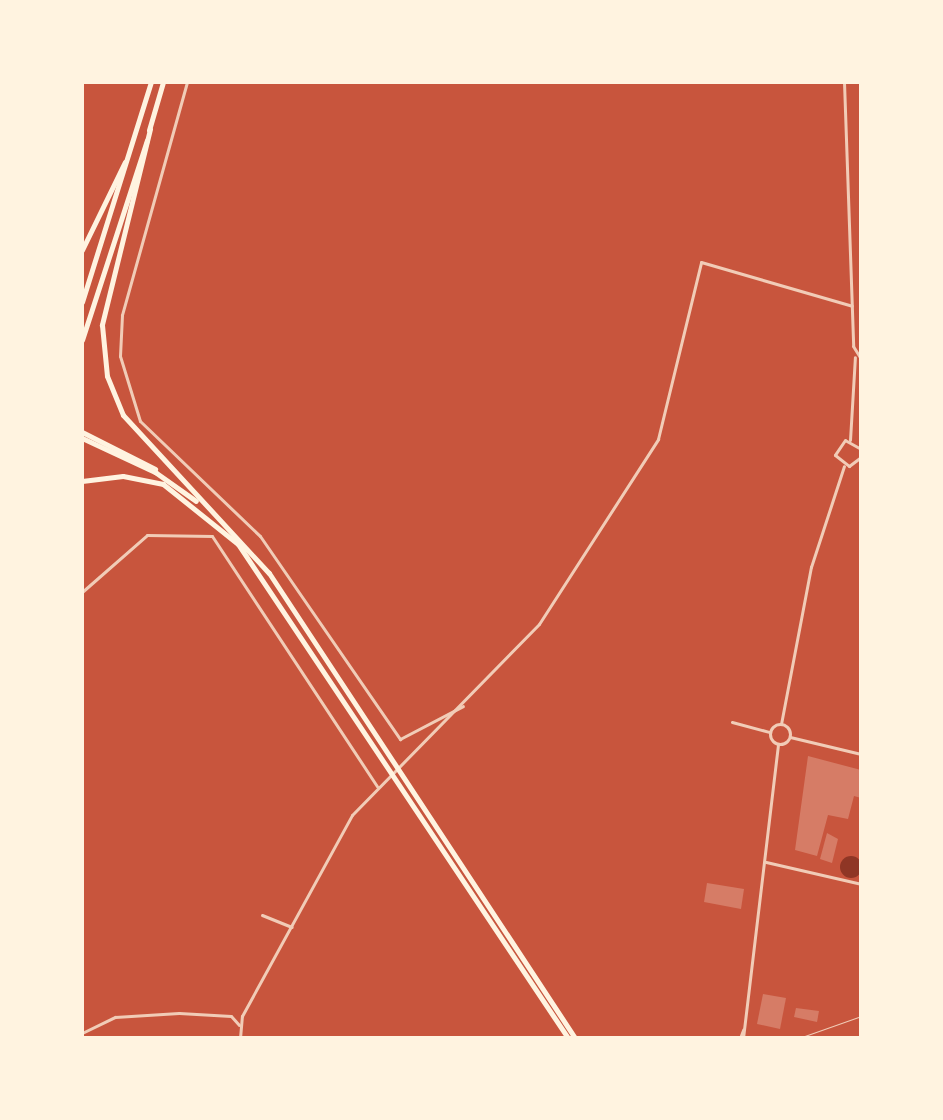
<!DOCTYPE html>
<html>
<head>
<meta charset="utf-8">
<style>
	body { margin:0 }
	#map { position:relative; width:943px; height:1120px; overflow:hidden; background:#c8553d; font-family:"Titillium Web",sans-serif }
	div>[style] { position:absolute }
	.water>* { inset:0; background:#8f3625 }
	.round { border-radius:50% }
	.building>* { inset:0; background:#d67c66 }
	.service>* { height:1px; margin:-0.5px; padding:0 0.5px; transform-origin:0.5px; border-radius:0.5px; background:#f1ccb7 }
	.minor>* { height:3px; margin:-1.5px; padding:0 1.5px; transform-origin:1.5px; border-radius:1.5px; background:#f1ccb7 }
	.minor>.ring { margin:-1.5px; padding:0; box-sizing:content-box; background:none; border:3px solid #f1ccb7; border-radius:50% }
	.motorway>* { height:5px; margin:-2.5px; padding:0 2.5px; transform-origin:2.5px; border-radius:2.5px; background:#fff3e0 }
	span { translate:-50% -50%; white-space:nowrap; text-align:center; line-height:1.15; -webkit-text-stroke:6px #fff3e0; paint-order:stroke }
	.frame { position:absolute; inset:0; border:84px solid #fff3e0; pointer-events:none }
</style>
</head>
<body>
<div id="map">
	<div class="water">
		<div class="round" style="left:840px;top:856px;width:22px;height:22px"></div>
	</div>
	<div class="building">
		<div style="clip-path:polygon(808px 756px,861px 770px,861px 798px,854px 796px,848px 819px,828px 815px,817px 856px,795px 850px)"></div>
		<div style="clip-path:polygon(827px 833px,838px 839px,832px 863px,820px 859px)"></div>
		<div style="clip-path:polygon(707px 883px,744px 889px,741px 909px,704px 902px)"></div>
		<div style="clip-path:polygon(763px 994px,786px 998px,780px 1029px,757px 1024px)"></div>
		<div style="clip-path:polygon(796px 1008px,819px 1011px,817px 1022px,794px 1017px)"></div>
	</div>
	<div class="service">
		<div style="left:799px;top:1038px;width:66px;rotate:-19.5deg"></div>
	</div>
	<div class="minor">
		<div style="left:187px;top:82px;width:242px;rotate:105.6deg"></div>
		<div style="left:122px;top:315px;width:41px;rotate:92.8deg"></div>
		<div style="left:120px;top:356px;width:68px;rotate:72.9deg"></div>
		<div style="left:140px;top:421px;width:166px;rotate:43.8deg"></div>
		<div style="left:260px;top:536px;width:247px;rotate:55.4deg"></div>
		<div style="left:400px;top:739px;width:71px;rotate:-27.6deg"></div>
		<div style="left:844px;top:82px;width:264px;rotate:88deg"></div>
		<div style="left:853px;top:346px;width:15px;rotate:58deg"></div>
		<div style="left:850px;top:440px;width:83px;rotate:-86.6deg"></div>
		<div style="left:861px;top:449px;width:18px;rotate:-151deg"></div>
		<div style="left:845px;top:440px;width:18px;rotate:124deg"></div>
		<div style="left:835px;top:455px;width:18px;rotate:38deg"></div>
		<div style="left:849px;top:466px;width:15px;rotate:-37deg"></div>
		<div style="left:82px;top:592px;width:86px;rotate:-41.2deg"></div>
		<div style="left:147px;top:535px;width:65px;rotate:0.9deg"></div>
		<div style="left:212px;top:536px;width:300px;rotate:56.6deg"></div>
		<div style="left:732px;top:722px;width:39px;rotate:15deg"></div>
		<div style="left:781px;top:724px;width:160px;rotate:-79.2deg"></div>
		<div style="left:811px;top:567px;width:106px;rotate:-71.9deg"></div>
		<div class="ring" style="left:770px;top:724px;width:17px;height:17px"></div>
		<div style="left:790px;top:737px;width:73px;rotate:13.5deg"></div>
		<div style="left:766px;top:862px;width:98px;rotate:13deg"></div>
		<div style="left:262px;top:915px;width:32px;rotate:22deg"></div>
		<div style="left:82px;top:1033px;width:37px;rotate:-26deg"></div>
		<div style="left:115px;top:1017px;width:64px;rotate:-3.6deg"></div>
		<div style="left:179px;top:1013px;width:52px;rotate:3.3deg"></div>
		<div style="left:231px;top:1016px;width:12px;rotate:48deg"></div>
		<div style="left:240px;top:1038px;width:22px;rotate:-85deg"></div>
		<div style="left:242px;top:1016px;width:229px;rotate:-61.3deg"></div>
		<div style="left:352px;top:815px;width:267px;rotate:-45.6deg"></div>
		<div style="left:539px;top:624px;width:220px;rotate:-57.2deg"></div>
		<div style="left:658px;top:439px;width:182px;rotate:-76.3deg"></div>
		<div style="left:701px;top:262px;width:157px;rotate:16.2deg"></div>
		<div style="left:740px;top:1038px;width:9px;rotate:-69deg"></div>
		<div style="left:743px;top:1038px;width:296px;rotate:-83.2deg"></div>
	</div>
	<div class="motorway">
		<div style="left:150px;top:129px;width:202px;rotate:103.8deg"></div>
		<div style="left:102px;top:325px;width:51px;rotate:84.4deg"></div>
		<div style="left:107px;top:376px;width:42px;rotate:67.7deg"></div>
		<div style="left:123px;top:415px;width:215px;rotate:47.3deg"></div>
		<div style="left:269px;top:573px;width:557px;rotate:56.65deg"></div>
		<div style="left:149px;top:130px;width:50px;rotate:-73.7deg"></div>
		<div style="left:82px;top:250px;width:98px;rotate:-64deg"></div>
		<div style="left:82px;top:302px;width:231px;rotate:-72.6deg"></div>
		<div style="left:82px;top:340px;width:210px;rotate:-72deg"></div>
		<div style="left:82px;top:432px;width:82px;rotate:26.9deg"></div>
		<div style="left:82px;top:438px;width:81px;rotate:25deg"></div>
		<div style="left:155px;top:472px;width:50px;rotate:35.3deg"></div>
		<div style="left:82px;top:481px;width:41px;rotate:-7deg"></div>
		<div style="left:123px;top:476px;width:41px;rotate:11.3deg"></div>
		<div style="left:163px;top:484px;width:96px;rotate:38.7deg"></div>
		<div style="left:238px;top:544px;width:594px;rotate:56.26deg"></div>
	</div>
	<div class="frame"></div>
</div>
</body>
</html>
